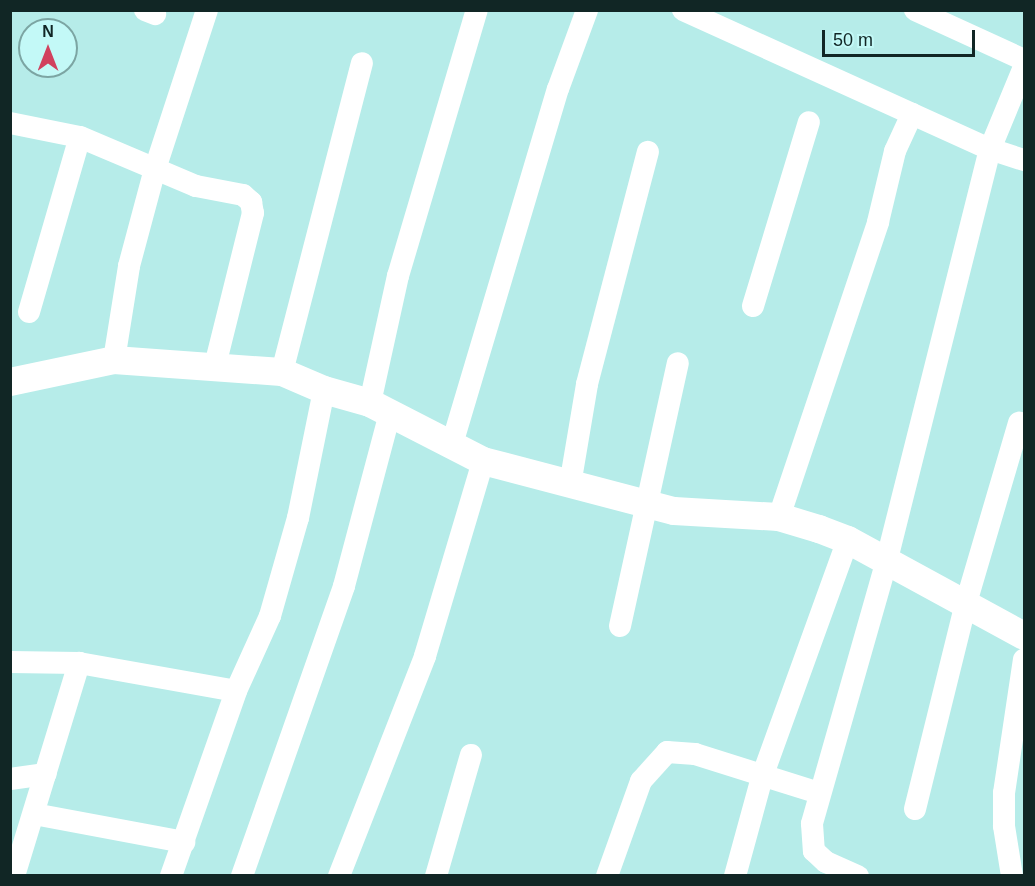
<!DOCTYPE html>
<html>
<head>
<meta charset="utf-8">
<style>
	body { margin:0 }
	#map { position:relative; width:1035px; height:886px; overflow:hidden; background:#b6ece9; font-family:Arial,sans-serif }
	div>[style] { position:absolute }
	.minor>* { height:22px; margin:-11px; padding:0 11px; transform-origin:11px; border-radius:11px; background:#fff }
	.tertiary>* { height:28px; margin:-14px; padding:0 14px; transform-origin:14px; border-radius:14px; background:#fff }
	span { translate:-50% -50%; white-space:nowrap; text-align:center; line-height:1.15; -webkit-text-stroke:6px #c3f9f7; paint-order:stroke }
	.frame { position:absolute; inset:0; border:12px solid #112625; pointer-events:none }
	.north { position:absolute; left:18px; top:18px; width:60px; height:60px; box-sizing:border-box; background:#c3f9f7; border:2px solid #7ca5a3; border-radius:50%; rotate:0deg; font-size:16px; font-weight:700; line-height:24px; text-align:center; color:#112625 }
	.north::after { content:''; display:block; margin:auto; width:21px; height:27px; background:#d1415e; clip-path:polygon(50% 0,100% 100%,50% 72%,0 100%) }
	.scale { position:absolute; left:822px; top:30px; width:153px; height:27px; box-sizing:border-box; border:3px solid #112625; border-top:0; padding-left:8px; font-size:18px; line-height:21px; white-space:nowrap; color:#112625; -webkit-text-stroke:4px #c3f9f7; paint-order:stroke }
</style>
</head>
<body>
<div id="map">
	<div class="minor">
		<div style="left:145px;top:10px;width:11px;rotate:22deg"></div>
		<div style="left:683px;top:10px;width:337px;rotate:24.4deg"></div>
		<div style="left:990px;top:149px;width:424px;rotate:104.1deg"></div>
		<div style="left:887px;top:560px;width:274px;rotate:105.9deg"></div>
		<div style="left:812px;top:824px;width:27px;rotate:86deg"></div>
		<div style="left:814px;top:851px;width:16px;rotate:43deg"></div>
		<div style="left:826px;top:862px;width:35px;rotate:24deg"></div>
		<div style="left:915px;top:10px;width:120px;rotate:24.6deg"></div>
		<div style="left:1024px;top:67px;width:89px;rotate:112.5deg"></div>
		<div style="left:990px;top:149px;width:36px;rotate:18deg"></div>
		<div style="left:10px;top:123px;width:71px;rotate:11.3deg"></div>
		<div style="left:80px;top:137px;width:126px;rotate:22.9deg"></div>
		<div style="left:196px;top:186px;width:48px;rotate:10.8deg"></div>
		<div style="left:243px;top:195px;width:11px;rotate:41deg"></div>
		<div style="left:251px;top:202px;width:11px;rotate:80deg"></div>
		<div style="left:253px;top:213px;width:157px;rotate:104deg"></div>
		<div style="left:753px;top:306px;width:192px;rotate:-73.1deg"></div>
		<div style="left:29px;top:312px;width:182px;rotate:-73.8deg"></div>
		<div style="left:114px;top:360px;width:95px;rotate:-80.9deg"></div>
		<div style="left:129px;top:266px;width:100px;rotate:-75deg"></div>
		<div style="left:155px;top:169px;width:167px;rotate:-71.9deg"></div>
		<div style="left:282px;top:372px;width:319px;rotate:-75.5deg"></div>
		<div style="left:370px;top:403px;width:130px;rotate:-77.6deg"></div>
		<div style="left:398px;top:276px;width:277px;rotate:-73.5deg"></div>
		<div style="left:452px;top:444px;width:370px;rotate:-73.4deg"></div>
		<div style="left:558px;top:89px;width:84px;rotate:-69.8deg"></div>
		<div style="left:570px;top:485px;width:102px;rotate:-80.4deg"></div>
		<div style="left:587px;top:384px;width:240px;rotate:-75.3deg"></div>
		<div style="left:779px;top:517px;width:311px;rotate:-71.4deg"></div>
		<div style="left:878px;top:222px;width:73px;rotate:-76.5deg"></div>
		<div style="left:895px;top:151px;width:41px;rotate:-65.3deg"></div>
		<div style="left:620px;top:626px;width:269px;rotate:-77.6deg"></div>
		<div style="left:10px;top:662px;width:69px;rotate:0.8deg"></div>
		<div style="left:79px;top:663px;width:159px;rotate:10.1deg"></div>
		<div style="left:236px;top:691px;width:82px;rotate:-65.6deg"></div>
		<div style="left:270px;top:616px;width:102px;rotate:-74.1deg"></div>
		<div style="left:298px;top:518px;width:131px;rotate:-78.5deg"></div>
		<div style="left:10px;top:779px;width:36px;rotate:-8deg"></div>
		<div style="left:915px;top:809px;width:212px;rotate:-76.1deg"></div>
		<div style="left:966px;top:603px;width:188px;rotate:-73.6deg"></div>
		<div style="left:34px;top:814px;width:153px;rotate:10.6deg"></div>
		<div style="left:14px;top:876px;width:223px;rotate:-73deg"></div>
		<div style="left:171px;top:876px;width:196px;rotate:-70.6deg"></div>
		<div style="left:242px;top:876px;width:307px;rotate:-70.6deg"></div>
		<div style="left:344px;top:586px;width:179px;rotate:-75.1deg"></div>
		<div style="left:339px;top:876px;width:236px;rotate:-68.6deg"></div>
		<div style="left:425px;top:656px;width:203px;rotate:-73.4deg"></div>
		<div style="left:436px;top:876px;width:126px;rotate:-73.9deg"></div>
		<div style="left:607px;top:876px;width:101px;rotate:-70.3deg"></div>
		<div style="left:641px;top:781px;width:39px;rotate:-48deg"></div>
		<div style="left:667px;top:752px;width:28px;rotate:4deg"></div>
		<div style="left:695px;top:754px;width:130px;rotate:17.5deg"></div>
		<div style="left:735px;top:876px;width:103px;rotate:-74.7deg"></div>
		<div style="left:762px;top:777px;width:252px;rotate:-70.1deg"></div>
		<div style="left:1012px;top:876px;width:51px;rotate:-99.1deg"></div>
		<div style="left:1004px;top:826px;width:33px;rotate:-90deg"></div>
		<div style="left:1004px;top:793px;width:135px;rotate:-81.5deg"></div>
	</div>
	<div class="tertiary">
		<div style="left:10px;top:382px;width:106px;rotate:-11.9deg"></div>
		<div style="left:114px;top:360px;width:168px;rotate:4.1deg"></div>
		<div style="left:282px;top:372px;width:46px;rotate:23.2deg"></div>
		<div style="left:324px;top:390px;width:48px;rotate:15.8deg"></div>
		<div style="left:370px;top:403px;width:127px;rotate:27.2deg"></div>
		<div style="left:483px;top:461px;width:197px;rotate:14.7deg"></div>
		<div style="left:674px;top:511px;width:105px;rotate:3.3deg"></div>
		<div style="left:779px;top:517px;width:42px;rotate:16.7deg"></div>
		<div style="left:819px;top:529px;width:31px;rotate:21deg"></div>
		<div style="left:848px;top:540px;width:200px;rotate:28.6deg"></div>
	</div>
	<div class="frame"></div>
	<div class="north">N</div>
	<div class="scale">50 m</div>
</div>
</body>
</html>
